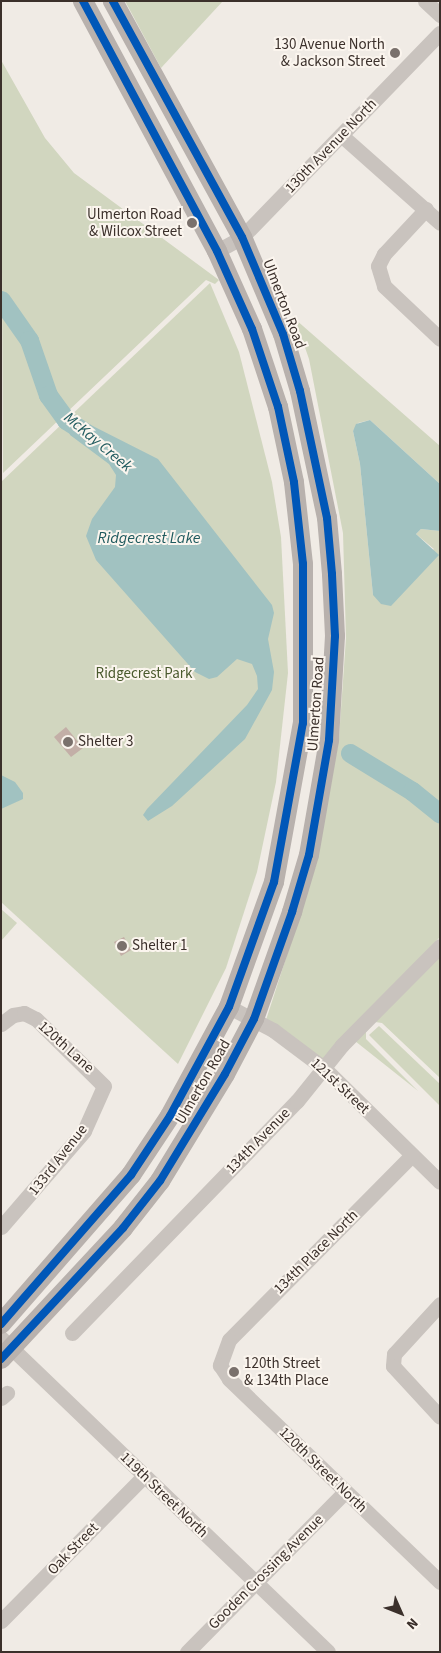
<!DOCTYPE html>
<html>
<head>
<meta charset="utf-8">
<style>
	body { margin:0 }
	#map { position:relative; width:441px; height:1653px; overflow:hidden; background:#f0ebe5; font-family:"Source Sans 3",sans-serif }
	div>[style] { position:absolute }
	.green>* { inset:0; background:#d1d6bf }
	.water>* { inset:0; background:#a1c2c1 }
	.river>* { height:19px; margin:-9.5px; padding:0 9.5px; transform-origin:9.5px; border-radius:9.5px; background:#a1c2c1 }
	.building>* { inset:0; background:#c3afa7 }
	.minor>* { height:15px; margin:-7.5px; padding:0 7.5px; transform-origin:7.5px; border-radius:7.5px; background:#c9c3be }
	.major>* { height:20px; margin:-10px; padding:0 10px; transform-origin:10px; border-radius:10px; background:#b8b1ad }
	.cycleway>* { height:8px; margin:-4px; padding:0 4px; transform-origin:4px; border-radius:4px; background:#0057b8 }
	.dots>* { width:14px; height:14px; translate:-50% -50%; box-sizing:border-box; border:2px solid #fbf5ee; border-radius:50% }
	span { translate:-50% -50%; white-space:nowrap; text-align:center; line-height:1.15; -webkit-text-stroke:4px #fbf5ee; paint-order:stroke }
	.poi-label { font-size:15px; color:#3b302b }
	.right { translate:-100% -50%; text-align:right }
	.left { translate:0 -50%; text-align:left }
	.street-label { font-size:15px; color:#3b302b }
	.park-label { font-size:15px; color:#4a5a2e }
	.water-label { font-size:16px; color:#1f5a5e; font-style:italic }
	.frame { position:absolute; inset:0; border:2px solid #3b302b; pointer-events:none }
	.north { position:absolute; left:376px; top:1588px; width:50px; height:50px; -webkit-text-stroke:4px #fbf5ee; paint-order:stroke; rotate:134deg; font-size:14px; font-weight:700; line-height:20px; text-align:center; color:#3b302b }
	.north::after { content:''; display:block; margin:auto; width:18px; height:22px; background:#3b302b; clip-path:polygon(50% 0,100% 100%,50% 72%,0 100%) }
</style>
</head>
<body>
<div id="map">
	<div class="green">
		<div style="clip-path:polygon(125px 1px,223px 1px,161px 68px)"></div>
		<div style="clip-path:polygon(1px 60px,45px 138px,74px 173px,219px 280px,215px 284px,206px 280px,3px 473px)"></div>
		<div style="clip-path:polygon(210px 283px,239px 352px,272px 482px,281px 537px,288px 673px,276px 782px,257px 872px,226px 968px,178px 1064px,1px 902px,1px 482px)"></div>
		<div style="clip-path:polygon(295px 319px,440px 446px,440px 484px,370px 420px,358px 423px,353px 431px,360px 464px,373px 595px,434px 549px,416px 534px,421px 529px,440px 531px,440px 937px,322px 1060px,266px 1020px,317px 862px,339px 738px,346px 638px,343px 533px,309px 359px)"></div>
		<div style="clip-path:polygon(1px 909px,17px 923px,1px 941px)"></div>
		<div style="clip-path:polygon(440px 955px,440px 1078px,382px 1023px,375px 1022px,366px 1032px,366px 1039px,418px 1091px,355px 1041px)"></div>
		<div style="clip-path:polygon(379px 1026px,440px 1084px,440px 1106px,369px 1035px)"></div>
	</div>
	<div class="water">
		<div style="clip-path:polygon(79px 419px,158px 459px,272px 605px,274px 613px,268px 639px,274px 672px,272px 690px,245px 739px,172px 806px,148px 821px,143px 815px,147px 809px,247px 705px,258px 689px,257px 676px,252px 664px,237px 659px,217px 677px,209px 679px,195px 672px,96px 560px,86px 536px,92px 519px,115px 487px,116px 475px,109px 464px,70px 435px,66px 420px)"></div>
		<div style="clip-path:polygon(370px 420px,440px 484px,440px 531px,421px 529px,416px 534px,439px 555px,391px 606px,381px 604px,373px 595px,360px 464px,353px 431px,356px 424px)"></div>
		<div style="clip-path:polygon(1px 775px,15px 782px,23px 793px,23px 799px,1px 809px)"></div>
	</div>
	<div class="river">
		<div style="left:1px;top:300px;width:49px;rotate:55deg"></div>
		<div style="left:29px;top:340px;width:58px;rotate:70.9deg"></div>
		<div style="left:48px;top:395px;width:31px;rotate:54deg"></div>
		<div style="left:66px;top:420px;width:24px;rotate:33deg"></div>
		<div style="left:350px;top:753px;width:73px;rotate:31.5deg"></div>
		<div style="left:412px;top:791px;width:36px;rotate:39deg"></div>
	</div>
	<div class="building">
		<div style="clip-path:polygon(66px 727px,83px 748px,71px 757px,54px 737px)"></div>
		<div style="clip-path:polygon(124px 937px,131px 950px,121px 956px,114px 942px)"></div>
	</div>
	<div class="minor">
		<div style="left:425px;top:1px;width:21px;rotate:43deg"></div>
		<div style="left:341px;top:135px;width:132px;rotate:41.6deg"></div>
		<div style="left:426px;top:209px;width:62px;rotate:133deg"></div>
		<div style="left:384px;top:254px;width:13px;rotate:117deg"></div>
		<div style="left:378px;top:266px;width:21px;rotate:73deg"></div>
		<div style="left:384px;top:286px;width:77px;rotate:43.4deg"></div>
		<div style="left:217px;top:251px;width:29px;rotate:-29deg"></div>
		<div style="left:242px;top:237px;width:284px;rotate:-45.9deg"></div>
		<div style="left:229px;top:1007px;width:50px;rotate:27.6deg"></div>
		<div style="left:273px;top:1030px;width:65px;rotate:36.9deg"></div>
		<div style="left:325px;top:1069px;width:161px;rotate:44.5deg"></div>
		<div style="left:1px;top:1024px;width:15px;rotate:-37deg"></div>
		<div style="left:13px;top:1015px;width:11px;rotate:-10deg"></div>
		<div style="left:24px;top:1013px;width:13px;rotate:27deg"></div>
		<div style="left:36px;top:1019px;width:95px;rotate:44.6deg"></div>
		<div style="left:104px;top:1086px;width:49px;rotate:114deg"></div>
		<div style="left:84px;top:1131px;width:127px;rotate:130.8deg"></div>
		<div style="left:412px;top:1155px;width:260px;rotate:134.7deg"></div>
		<div style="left:229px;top:1340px;width:27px;rotate:110deg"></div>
		<div style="left:220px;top:1365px;width:17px;rotate:57deg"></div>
		<div style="left:229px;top:1379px;width:293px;rotate:43.9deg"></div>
		<div style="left:440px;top:1304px;width:68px;rotate:132.6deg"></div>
		<div style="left:394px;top:1354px;width:12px;rotate:95deg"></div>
		<div style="left:393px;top:1366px;width:69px;rotate:47.3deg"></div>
		<div style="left:72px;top:1333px;width:323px;rotate:-45.9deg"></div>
		<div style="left:297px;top:1101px;width:72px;rotate:-51.2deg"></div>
		<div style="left:342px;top:1045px;width:139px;rotate:-45.3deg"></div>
		<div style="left:1px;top:1338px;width:453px;rotate:43.8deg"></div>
		<div style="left:1px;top:1398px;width:8px;rotate:-40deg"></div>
		<div style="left:1px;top:1621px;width:204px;rotate:-45.4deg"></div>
		<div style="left:187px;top:1652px;width:225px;rotate:-45.4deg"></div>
	</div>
	<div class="major">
		<div style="left:1px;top:1324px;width:198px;rotate:-48.9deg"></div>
		<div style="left:131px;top:1175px;width:71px;rotate:-56.5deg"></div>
		<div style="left:170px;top:1116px;width:124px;rotate:-61.6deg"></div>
		<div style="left:229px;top:1007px;width:133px;rotate:-70.2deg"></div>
		<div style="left:274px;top:882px;width:162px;rotate:-79.7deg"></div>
		<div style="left:303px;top:723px;width:159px;rotate:-90deg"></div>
		<div style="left:303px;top:564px;width:82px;rotate:-96.3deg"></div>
		<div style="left:294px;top:482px;width:77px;rotate:-102deg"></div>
		<div style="left:278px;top:407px;width:82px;rotate:-108.4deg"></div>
		<div style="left:252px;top:329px;width:85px;rotate:-114.2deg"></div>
		<div style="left:217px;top:251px;width:284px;rotate:-118.2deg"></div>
		<div style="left:1px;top:1359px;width:179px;rotate:-47deg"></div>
		<div style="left:123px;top:1228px;width:60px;rotate:-51.8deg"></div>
		<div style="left:160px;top:1181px;width:125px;rotate:-58.7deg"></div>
		<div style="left:225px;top:1074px;width:62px;rotate:-62.2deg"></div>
		<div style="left:254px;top:1019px;width:114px;rotate:-70.4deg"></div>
		<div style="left:292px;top:912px;width:59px;rotate:-73.4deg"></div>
		<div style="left:309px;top:855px;width:117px;rotate:-80.1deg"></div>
		<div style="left:329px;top:740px;width:104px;rotate:-86.7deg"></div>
		<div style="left:335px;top:636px;width:62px;rotate:-92.8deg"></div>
		<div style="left:332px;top:574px;width:56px;rotate:-95.1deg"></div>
		<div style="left:327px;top:518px;width:130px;rotate:-102deg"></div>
		<div style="left:300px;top:391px;width:59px;rotate:-106.6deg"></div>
		<div style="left:283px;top:334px;width:105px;rotate:-112.9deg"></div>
		<div style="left:242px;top:237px;width:269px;rotate:-118.7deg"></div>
	</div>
	<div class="cycleway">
		<div style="left:1px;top:1324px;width:198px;rotate:-48.9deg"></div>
		<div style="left:131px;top:1175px;width:71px;rotate:-56.5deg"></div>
		<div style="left:170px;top:1116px;width:124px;rotate:-61.6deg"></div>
		<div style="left:229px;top:1007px;width:133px;rotate:-70.2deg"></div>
		<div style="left:274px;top:882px;width:162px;rotate:-79.7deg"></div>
		<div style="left:303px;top:723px;width:159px;rotate:-90deg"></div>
		<div style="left:303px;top:564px;width:82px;rotate:-96.3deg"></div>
		<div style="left:294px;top:482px;width:77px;rotate:-102deg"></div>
		<div style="left:278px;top:407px;width:82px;rotate:-108.4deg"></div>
		<div style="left:252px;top:329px;width:85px;rotate:-114.2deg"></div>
		<div style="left:217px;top:251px;width:284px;rotate:-118.2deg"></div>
		<div style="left:1px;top:1359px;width:179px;rotate:-47deg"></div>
		<div style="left:123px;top:1228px;width:60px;rotate:-51.8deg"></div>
		<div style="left:160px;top:1181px;width:125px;rotate:-58.7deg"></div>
		<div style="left:225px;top:1074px;width:62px;rotate:-62.2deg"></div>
		<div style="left:254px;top:1019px;width:114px;rotate:-70.4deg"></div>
		<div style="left:292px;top:912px;width:59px;rotate:-73.4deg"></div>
		<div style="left:309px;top:855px;width:117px;rotate:-80.1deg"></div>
		<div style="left:329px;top:740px;width:104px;rotate:-86.7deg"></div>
		<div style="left:335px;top:636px;width:62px;rotate:-92.8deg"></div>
		<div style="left:332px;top:574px;width:56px;rotate:-95.1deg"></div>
		<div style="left:327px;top:518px;width:130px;rotate:-102deg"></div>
		<div style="left:300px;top:391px;width:59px;rotate:-106.6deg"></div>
		<div style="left:283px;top:334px;width:105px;rotate:-112.9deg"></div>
		<div style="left:242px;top:237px;width:269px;rotate:-118.7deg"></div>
	</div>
	<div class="dots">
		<div style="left:395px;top:53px;background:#7a716c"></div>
		<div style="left:192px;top:223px;background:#7a716c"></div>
		<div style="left:68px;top:742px;background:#7a716c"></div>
		<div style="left:122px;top:946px;background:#7a716c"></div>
		<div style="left:234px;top:1372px;background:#7a716c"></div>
	</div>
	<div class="poi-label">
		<span class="right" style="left:385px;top:53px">130 Avenue North<br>&amp; Jackson Street</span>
		<span class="right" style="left:182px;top:223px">Ulmerton Road<br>&amp; Wilcox Street</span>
		<span class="left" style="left:78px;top:742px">Shelter 3</span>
		<span class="left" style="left:132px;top:946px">Shelter 1</span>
		<span class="left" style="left:244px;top:1372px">120th Street<br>&amp; 134th Place</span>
	</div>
	<div class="street-label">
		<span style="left:331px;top:146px;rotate:-46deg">130th Avenue North</span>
		<span style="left:284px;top:304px;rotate:69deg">Ulmerton Road</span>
		<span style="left:316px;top:704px;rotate:-86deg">Ulmerton Road</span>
		<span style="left:66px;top:1047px;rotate:42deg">120th Lane</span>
		<span style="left:203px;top:1082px;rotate:-60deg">Ulmerton Road</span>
		<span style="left:340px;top:1086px;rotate:43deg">121st Street</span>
		<span style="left:258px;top:1141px;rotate:-46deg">134th Avenue</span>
		<span style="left:58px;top:1160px;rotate:-52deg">133rd Avenue</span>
		<span style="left:316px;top:1252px;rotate:-45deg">134th Place North</span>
		<span style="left:323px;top:1470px;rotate:44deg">120th Street North</span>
		<span style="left:164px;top:1495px;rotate:44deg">119th Street North</span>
		<span style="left:73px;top:1549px;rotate:-46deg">Oak Street</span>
		<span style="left:266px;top:1572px;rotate:-45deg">Gooden Crossing Avenue</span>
	</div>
	<div class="park-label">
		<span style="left:144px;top:674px">Ridgecrest Park</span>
	</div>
	<div class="water-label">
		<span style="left:98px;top:442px;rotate:40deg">McKay Creek</span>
		<span style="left:149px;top:538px">Ridgecrest Lake</span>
	</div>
	<div class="frame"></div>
	<div class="north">N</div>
</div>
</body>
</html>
